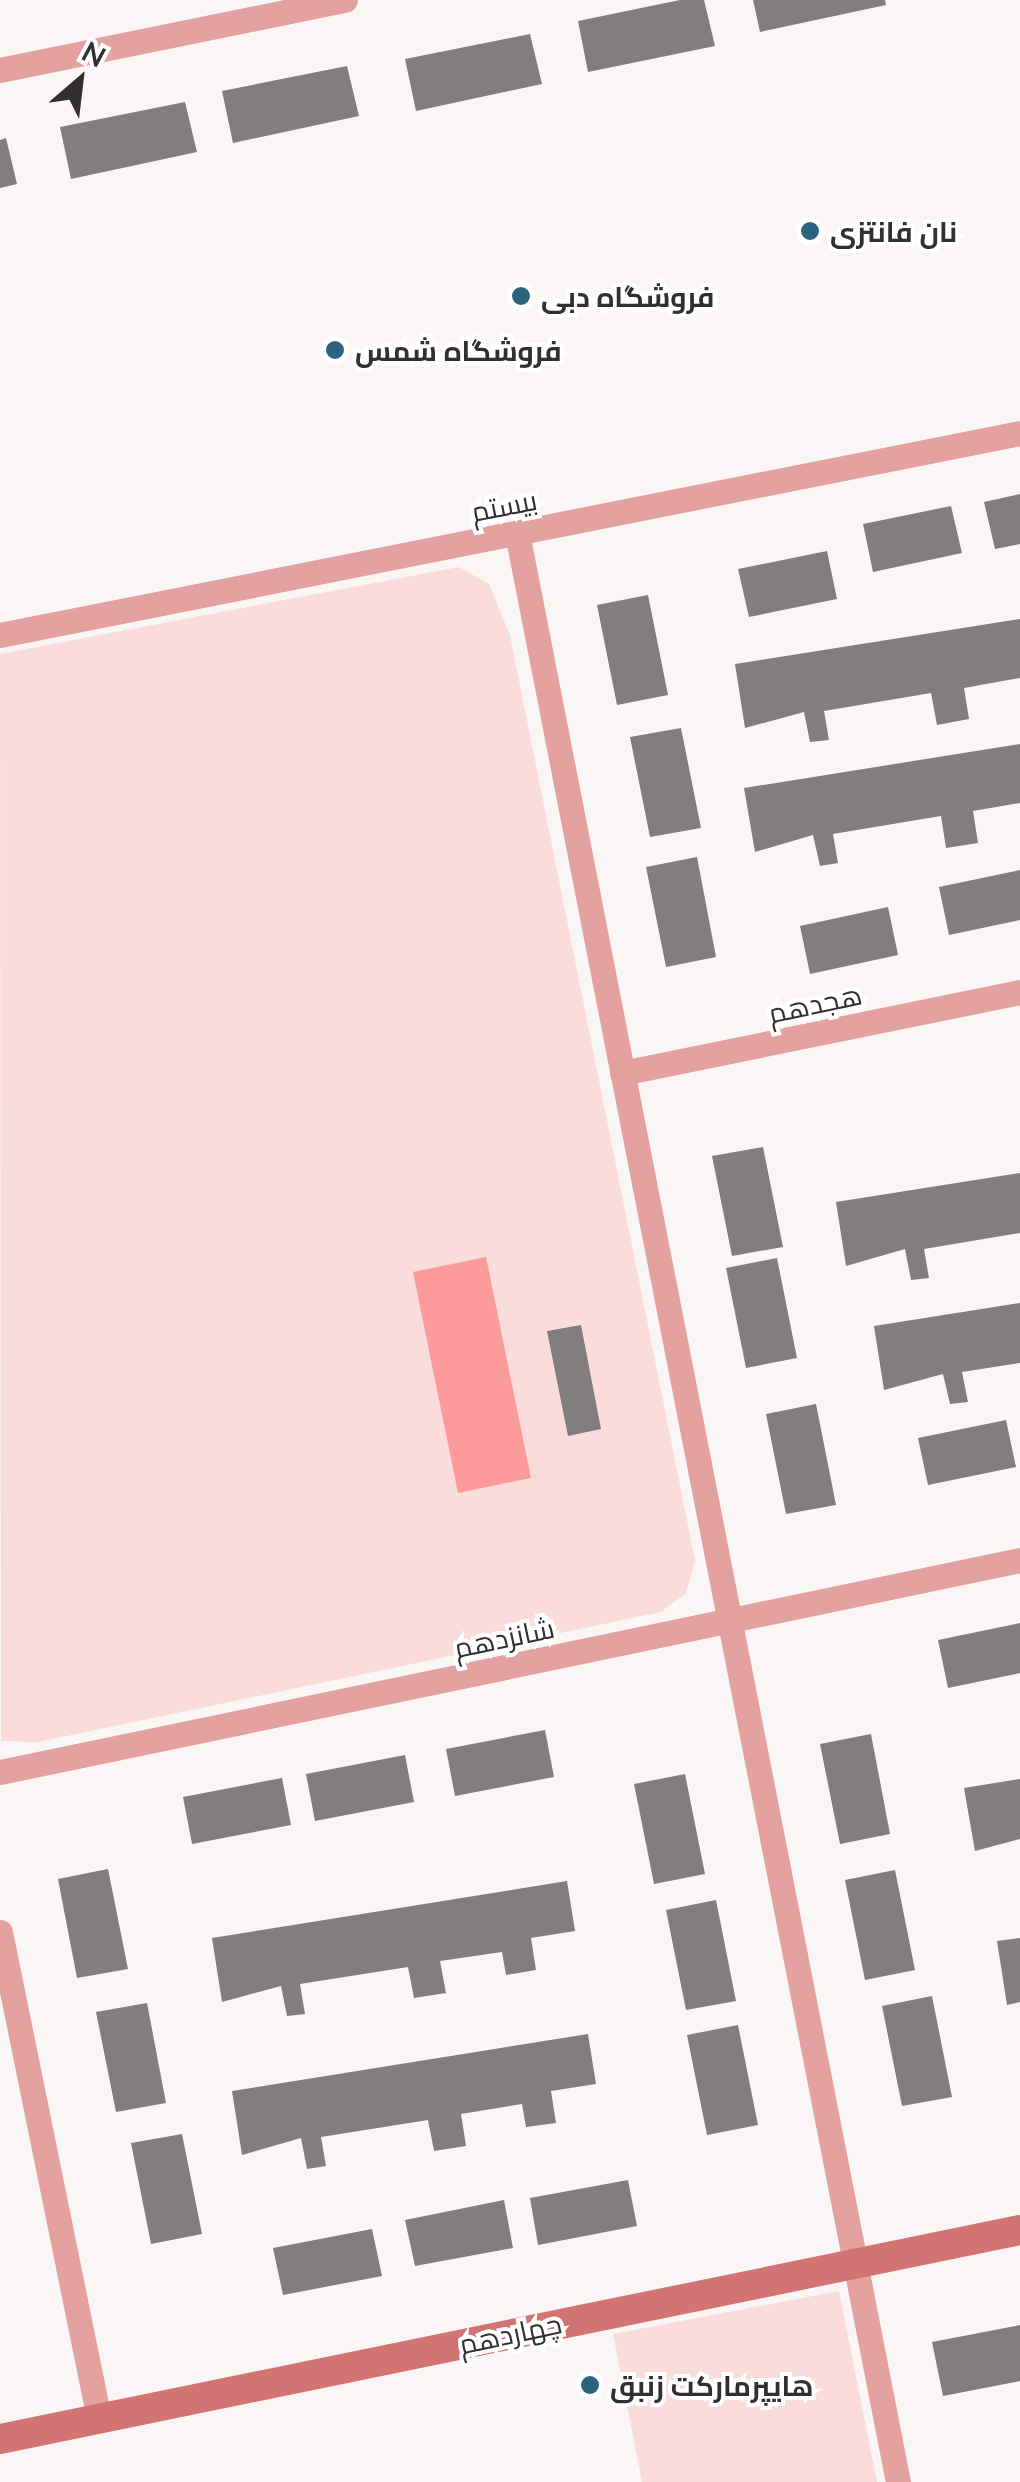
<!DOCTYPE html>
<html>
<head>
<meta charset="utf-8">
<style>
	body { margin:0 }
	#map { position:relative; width:1020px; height:2482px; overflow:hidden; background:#fbf6f6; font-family:Lato,Cairo,sans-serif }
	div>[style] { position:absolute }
	.green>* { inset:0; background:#fadcdb }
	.water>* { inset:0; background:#fc9b9a }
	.building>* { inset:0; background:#827e7e }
	.minor>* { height:25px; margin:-12.5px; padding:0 12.5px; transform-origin:12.5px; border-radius:12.5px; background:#e3a19f }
	.secondary>* { height:30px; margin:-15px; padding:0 15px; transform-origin:15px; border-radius:15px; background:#d37474 }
	.dots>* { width:28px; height:28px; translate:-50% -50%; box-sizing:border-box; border:5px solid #fff; border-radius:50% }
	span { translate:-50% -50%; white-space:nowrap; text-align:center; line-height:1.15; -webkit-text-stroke:8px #fff; paint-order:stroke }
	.poi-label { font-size:28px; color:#312f2f; font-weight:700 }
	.left { translate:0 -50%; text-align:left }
	.street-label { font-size:28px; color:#312f2f }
	.north { position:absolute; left:30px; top:30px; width:100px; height:100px; -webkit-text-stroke:8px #fff; paint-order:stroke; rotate:28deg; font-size:28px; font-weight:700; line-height:40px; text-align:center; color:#312f2f }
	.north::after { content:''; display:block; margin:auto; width:35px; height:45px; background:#312f2f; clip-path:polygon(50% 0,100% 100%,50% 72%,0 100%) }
</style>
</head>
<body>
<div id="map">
	<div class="green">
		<div style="clip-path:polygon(459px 567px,489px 584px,510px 635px,695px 1560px,686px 1593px,661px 1612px,38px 1742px,1px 1741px,0 654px)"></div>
		<div style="clip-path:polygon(839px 2291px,877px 2482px,642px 2482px,613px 2334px)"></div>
	</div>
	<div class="water">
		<div style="clip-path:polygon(486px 1257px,531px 1478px,458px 1493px,413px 1272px)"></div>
	</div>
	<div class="building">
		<div style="clip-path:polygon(680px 0,704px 0,715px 46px,588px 72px,578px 21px)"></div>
		<div style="clip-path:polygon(753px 0,885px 0,886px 5px,760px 32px)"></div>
		<div style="clip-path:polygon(530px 34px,542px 84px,416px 111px,405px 59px)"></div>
		<div style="clip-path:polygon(347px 66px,359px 116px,233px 143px,222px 91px)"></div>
		<div style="clip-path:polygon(185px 102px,197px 152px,71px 179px,60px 127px)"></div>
		<div style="clip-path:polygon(6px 138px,17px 184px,0 188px,0 140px)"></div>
		<div style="clip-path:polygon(1020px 494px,1020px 544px,995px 549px,984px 502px)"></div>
		<div style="clip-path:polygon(951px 506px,962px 553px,873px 572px,863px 524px)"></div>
		<div style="clip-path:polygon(827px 551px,837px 599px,749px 617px,738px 569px)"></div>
		<div style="clip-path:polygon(648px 595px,668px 695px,617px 705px,597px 605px)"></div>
		<div style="clip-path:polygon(1020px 619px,1020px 678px,964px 688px,969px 719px,937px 725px,931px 693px,824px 711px,829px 740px,810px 742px,804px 712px,745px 728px,735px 664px)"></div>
		<div style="clip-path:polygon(681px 728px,701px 828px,650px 837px,630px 737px)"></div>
		<div style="clip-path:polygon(1020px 744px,1020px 803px,973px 811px,978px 843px,946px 848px,941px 816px,833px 834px,838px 863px,820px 866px,813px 835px,755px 852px,744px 788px)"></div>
		<div style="clip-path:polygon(697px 857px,716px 957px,666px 967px,646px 867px)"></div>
		<div style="clip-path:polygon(1020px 870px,1020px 920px,949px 935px,939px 887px)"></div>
		<div style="clip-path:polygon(888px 907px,898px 955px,810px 974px,800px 926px)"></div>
		<div style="clip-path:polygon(763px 1147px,783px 1247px,732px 1256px,712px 1156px)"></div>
		<div style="clip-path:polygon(1020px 1173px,1020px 1233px,924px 1249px,929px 1278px,911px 1280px,905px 1249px,846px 1266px,836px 1202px)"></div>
		<div style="clip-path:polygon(777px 1258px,797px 1358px,746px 1368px,726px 1268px)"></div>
		<div style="clip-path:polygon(1020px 1303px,1020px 1363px,962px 1372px,968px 1402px,950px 1404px,943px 1374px,884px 1390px,874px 1326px)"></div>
		<div style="clip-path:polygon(581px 1325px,601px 1429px,568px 1436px,547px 1331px)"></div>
		<div style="clip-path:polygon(816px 1404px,836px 1505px,786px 1514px,766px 1414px)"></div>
		<div style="clip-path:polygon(1006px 1420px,1016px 1467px,928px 1485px,918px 1438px)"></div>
		<div style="clip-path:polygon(1020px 1623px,1020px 1673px,948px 1688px,938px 1640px)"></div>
		<div style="clip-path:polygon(545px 1730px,554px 1777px,455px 1796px,446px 1749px)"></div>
		<div style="clip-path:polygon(871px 1734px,890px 1834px,840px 1844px,820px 1744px)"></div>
		<div style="clip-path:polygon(405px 1755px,414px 1802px,315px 1821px,306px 1774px)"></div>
		<div style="clip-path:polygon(685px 1774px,705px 1874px,654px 1884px,634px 1784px)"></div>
		<div style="clip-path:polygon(282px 1778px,291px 1825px,192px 1844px,183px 1797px)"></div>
		<div style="clip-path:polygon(1020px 1779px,1020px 1839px,975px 1851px,964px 1788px)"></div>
		<div style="clip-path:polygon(108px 1869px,128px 1969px,77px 1978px,58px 1879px)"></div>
		<div style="clip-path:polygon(895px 1870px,915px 1970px,865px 1980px,845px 1880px)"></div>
		<div style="clip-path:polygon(567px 1881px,575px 1931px,531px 1938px,536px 1970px,506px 1975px,502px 1952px,440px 1961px,446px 1993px,414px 1998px,408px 1967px,300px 1984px,305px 2014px,287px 2016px,281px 1986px,222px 2002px,212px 1938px)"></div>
		<div style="clip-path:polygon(716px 1900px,736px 2001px,686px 2010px,666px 1910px)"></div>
		<div style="clip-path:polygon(1020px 1938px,1020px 2002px,1007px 2005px,997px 1941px)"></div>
		<div style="clip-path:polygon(932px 1996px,952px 2097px,902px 2106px,882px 2006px)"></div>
		<div style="clip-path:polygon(147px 2003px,166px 2103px,116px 2112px,96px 2012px)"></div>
		<div style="clip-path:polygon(738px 2025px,758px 2125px,707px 2135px,687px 2035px)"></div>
		<div style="clip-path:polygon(588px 2034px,596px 2084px,551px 2091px,556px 2123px,526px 2127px,522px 2104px,461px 2114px,466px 2146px,434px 2151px,428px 2120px,321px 2137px,326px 2166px,307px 2169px,301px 2138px,242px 2155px,232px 2091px)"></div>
		<div style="clip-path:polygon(182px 2134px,202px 2234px,151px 2244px,131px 2143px)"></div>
		<div style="clip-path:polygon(628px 2180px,637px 2226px,538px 2245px,530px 2198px)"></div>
		<div style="clip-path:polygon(504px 2200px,513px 2248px,415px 2266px,405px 2220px)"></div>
		<div style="clip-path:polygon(372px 2229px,382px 2276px,283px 2295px,273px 2248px)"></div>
		<div style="clip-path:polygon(1020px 2325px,1020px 2381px,943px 2396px,932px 2342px)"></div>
	</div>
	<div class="minor">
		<div style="left:0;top:70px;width:352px;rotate:-11.5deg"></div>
		<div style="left:517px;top:533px;width:1986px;rotate:78.94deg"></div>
		<div style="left:0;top:635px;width:1040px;rotate:-11.2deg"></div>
		<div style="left:622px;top:1073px;width:406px;rotate:-11.5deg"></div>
		<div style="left:0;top:1772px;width:1042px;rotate:-11.74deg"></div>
		<div style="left:0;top:1932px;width:497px;rotate:78.5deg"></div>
	</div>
	<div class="secondary">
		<div style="left:0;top:2439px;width:1041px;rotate:-11.58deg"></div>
	</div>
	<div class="dots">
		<div style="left:810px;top:231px;background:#2c647e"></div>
		<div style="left:521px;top:296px;background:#2c647e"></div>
		<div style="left:335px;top:350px;background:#2c647e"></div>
		<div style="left:590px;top:2385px;background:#2c647e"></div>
	</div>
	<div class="poi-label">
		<span class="left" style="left:830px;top:231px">نان فانتزی</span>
		<span class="left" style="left:541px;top:296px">فروشگاه دبی</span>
		<span class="left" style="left:355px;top:350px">فروشگاه شمس</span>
		<span class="left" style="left:610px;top:2385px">هایپرمارکت زنبق</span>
	</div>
	<div class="street-label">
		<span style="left:504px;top:505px;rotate:-11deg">بیستم</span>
		<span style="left:815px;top:1003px;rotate:-12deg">هجدهم</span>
		<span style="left:504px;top:1637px;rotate:-12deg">شانزدهم</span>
		<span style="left:510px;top:2333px;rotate:-12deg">چهاردهم</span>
	</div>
	<div class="north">N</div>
</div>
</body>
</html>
